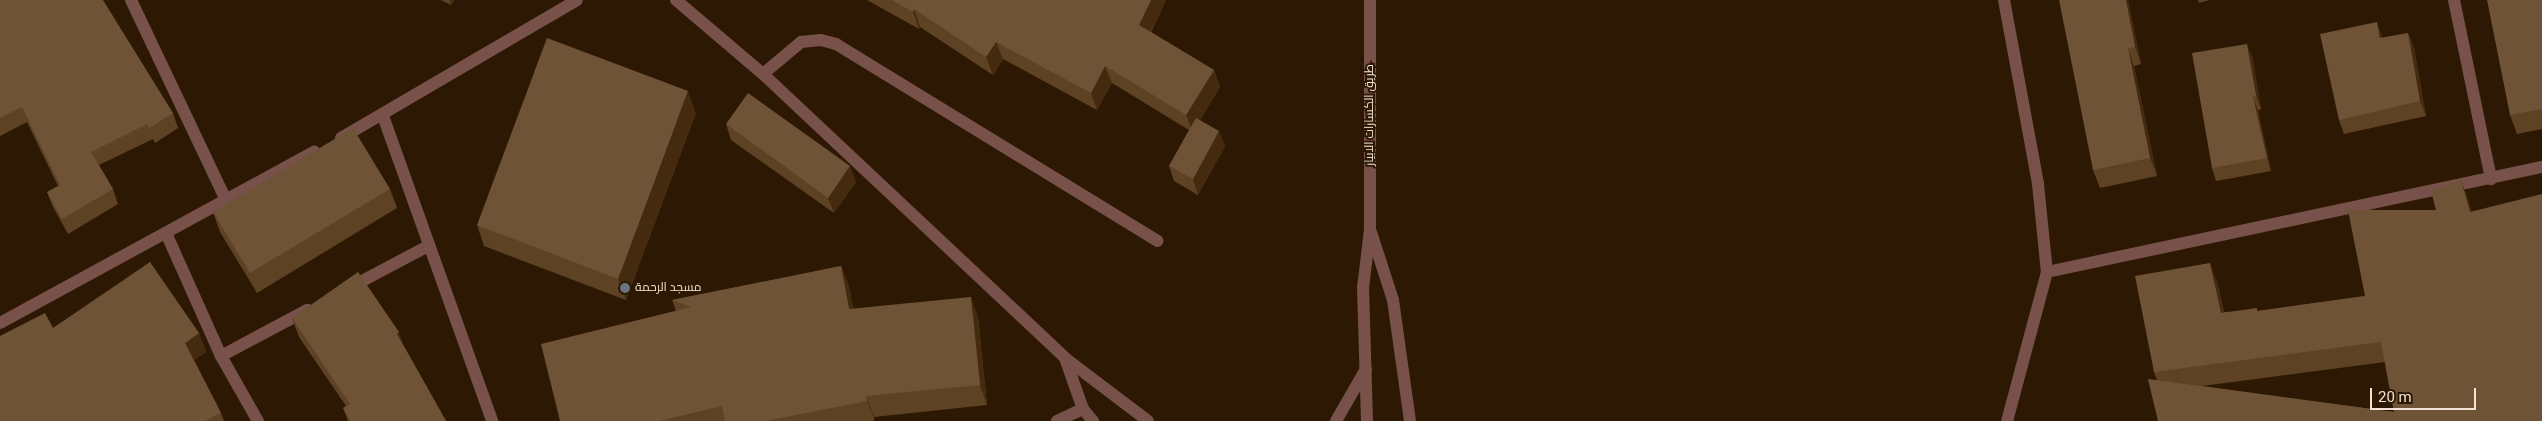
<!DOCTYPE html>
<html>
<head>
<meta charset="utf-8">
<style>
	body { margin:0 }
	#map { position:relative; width:2542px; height:421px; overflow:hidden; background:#2d1903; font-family:Roboto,Cairo,sans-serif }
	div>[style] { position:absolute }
	.minor>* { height:12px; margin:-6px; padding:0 6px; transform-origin:6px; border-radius:6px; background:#78514a }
	.tertiary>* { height:12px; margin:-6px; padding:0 6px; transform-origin:6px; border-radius:6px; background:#78514a }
	.wall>* { inset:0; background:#5e4224 }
	.shaded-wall>* { inset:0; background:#442a0f }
	.building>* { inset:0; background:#6e5337 }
	.dots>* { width:14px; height:14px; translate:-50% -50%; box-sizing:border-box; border:2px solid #2d1903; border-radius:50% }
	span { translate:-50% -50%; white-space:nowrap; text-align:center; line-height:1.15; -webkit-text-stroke:4px #2d1903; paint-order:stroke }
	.street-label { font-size:12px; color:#f2e3d6 }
	.poi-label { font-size:12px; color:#f2e3d6 }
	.left { translate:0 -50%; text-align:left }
	.scale { position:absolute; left:2370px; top:388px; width:106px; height:22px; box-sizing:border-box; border:2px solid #f2e3d6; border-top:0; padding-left:6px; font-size:15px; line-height:18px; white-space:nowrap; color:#f2e3d6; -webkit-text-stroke:4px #2d1903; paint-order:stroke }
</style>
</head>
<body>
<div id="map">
	<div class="minor">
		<div style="left:131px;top:0;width:221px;rotate:64.6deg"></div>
		<div style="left:2004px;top:0;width:187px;rotate:79.5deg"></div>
		<div style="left:2038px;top:184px;width:88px;rotate:84.2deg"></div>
		<div style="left:2047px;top:272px;width:154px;rotate:105deg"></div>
		<div style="left:2454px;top:0;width:183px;rotate:78.3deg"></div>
		<div style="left:763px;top:74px;width:50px;rotate:-40.1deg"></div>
		<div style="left:801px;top:42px;width:20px;rotate:-6deg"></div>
		<div style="left:821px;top:40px;width:16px;rotate:15deg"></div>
		<div style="left:836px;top:44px;width:377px;rotate:31.5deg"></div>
		<div style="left:383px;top:116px;width:324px;rotate:70.3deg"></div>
		<div style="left:341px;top:138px;width:273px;rotate:-30.3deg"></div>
		<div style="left:166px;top:233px;width:135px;rotate:65.9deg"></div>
		<div style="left:221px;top:356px;width:75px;rotate:60.4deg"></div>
		<div style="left:2047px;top:272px;width:506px;rotate:-11.98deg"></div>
		<div style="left:349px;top:288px;width:89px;rotate:-28deg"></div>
		<div style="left:0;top:323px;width:358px;rotate:-28.6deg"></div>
		<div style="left:221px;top:356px;width:98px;rotate:-28.1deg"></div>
		<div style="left:1057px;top:421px;width:29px;rotate:-25deg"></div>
	</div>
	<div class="tertiary">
		<div style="left:676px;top:0;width:114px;rotate:40.4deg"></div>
		<div style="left:763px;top:74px;width:415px;rotate:43.2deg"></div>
		<div style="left:1065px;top:358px;width:104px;rotate:37.2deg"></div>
		<div style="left:1371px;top:232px;width:71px;rotate:72.1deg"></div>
		<div style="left:1393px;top:300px;width:122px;rotate:82deg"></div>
		<div style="left:1065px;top:358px;width:54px;rotate:70.6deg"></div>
		<div style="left:1083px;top:409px;width:16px;rotate:50deg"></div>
		<div style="left:1336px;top:421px;width:60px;rotate:-60deg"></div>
		<div style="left:1367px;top:421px;width:133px;rotate:-91.7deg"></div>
		<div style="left:1363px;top:288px;width:59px;rotate:-83.2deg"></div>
		<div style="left:1370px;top:229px;width:229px;rotate:-90deg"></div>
	</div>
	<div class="wall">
		<div style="clip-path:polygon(0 0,173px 113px,178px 128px,155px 143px,153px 139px,99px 165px,113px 189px,118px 204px,68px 234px,53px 207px,47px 192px,58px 186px,27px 122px,0 136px)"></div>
		<div style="clip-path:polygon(441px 0,454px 0,451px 5px)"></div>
		<div style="clip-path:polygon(867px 0,1166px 0,1151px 32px,1214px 70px,1220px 87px,1200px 120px,1225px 146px,1198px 195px,1174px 181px,1169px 166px,1189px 130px,1112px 83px,1097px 110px,1003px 59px,993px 75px,920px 27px,919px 29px)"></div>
		<div style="clip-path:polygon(2128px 0,2141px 64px,2134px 66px,2157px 176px,2100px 188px,2093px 170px)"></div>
		<div style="clip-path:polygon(2198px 0,2210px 0,2199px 3px)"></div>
		<div style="clip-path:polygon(2542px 0,2542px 129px,2517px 134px,2510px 115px)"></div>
		<div style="clip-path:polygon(2408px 33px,2414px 48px,2426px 116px,2344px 134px,2339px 120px,2382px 38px)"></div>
		<div style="clip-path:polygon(2252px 56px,2261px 109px,2258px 110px,2271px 171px,2216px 181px,2212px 168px)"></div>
		<div style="clip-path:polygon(696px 113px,626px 300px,484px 246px,477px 225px)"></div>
		<div style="clip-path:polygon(726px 124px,856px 182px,834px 213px,731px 140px)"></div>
		<div style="clip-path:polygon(evenodd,2461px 180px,2542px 421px,2158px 421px,2157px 380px,2154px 372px,2217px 282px,2224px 312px,2258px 311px,2365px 296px,2461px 180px,2385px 362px,2394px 412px,2202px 386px,2385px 362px)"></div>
		<div style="clip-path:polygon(390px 189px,397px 208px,257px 293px,220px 232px,213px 212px)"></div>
		<div style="clip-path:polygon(841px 266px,849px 286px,853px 309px,978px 317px,987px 405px,874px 417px,874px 421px,560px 421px,676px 311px,672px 300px)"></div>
		<div style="clip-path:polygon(292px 318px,405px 348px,446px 421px,348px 421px,343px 408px,346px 406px,299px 337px)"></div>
		<div style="clip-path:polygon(53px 328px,199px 333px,206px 352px,194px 360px,221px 413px,224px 421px,0 421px,0 336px)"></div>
	</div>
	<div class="shaded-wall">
		<div style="clip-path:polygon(450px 0,454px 0,451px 5px)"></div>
		<div style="clip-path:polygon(1151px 0,1166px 0,1145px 42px,1139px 25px)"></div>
		<div style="clip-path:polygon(2126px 0,2128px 0,2141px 64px,2135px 47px)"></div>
		<div style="clip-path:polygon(914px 9px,920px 27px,919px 29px,913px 12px)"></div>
		<div style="clip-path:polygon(2377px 22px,2382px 36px,2385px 53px,2380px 38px)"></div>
		<div style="clip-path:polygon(2408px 33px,2414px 48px,2426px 116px,2420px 101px)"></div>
		<div style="clip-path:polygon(996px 42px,1003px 59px,993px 75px,986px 57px)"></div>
		<div style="clip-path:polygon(2247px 44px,2252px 56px,2261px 109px,2256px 96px)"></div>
		<div style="clip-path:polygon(2128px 48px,2134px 66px,2157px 176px,2150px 158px)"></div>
		<div style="clip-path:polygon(1105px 66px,1112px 83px,1097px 110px,1091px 93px)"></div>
		<div style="clip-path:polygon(1214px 70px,1220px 87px,1193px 132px,1186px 115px)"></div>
		<div style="clip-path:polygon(688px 91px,696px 113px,626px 300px,618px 279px)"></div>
		<div style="clip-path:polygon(2253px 97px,2258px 110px,2271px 171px,2267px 158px)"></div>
		<div style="clip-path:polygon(1219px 131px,1225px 146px,1198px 195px,1193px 179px)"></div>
		<div style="clip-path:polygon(850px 166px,856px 182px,834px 213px,828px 198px)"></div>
		<div style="clip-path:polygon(2461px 180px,2468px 199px,2477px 231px,2470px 212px)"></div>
		<div style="clip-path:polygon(2210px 263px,2217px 282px,2228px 332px,2221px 313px)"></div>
		<div style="clip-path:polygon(841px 266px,849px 286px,857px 329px,849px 309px)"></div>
		<div style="clip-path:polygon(971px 297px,978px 317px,987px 405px,980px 385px)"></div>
		<div style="clip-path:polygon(399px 332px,406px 352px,397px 334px)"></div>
		<div style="clip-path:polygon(199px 333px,206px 352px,191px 362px,185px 343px)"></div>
		<div style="clip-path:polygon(866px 396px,874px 417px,875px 421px,867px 401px)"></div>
	</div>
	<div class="building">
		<div style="clip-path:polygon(0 0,103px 0,173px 113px,149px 128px,147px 124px,91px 152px,113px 189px,62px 219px,47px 192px,60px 185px,22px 107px,0 118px)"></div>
		<div style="clip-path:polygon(892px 0,1151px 0,1139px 25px,1214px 70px,1186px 115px,1105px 66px,1091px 93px,996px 42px,986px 57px,914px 9px,913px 12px)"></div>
		<div style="clip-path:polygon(2059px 0,2126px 0,2135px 47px,2128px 48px,2150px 158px,2093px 170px)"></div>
		<div style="clip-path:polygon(2487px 0,2542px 0,2542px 109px,2510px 115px)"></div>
		<div style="clip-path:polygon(2377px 22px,2380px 38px,2408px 33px,2420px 101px,2339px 120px,2320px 34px)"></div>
		<div style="clip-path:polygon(547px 38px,688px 91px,618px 279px,477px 225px)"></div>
		<div style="clip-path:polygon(2247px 44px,2256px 96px,2253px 97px,2267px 158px,2212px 168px,2192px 53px)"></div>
		<div style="clip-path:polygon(748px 93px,850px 166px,828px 198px,726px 124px)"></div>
		<div style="clip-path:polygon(1196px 118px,1219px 131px,1193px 179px,1169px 166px)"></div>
		<div style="clip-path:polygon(353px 128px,390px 189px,250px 273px,213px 212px)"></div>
		<div style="clip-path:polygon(2461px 180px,2470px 212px,2542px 194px,2542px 421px,2158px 421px,2148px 379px,2394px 412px,2381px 342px,2154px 372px,2135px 276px,2210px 263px,2221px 313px,2257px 308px,2257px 311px,2365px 296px,2348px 210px,2436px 210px,2431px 191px)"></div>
		<div style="clip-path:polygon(150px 262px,199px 333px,185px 343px,221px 413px,205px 421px,1px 421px,0 420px,0 336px,45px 313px,53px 328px)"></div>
		<div style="clip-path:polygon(841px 266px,849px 309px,971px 297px,980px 385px,866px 396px,867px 401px,765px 421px,725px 421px,722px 406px,659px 421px,560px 421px,541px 344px,691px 307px,672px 300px)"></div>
		<div style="clip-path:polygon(358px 272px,399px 332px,397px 334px,446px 421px,351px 421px,343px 408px,350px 404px,292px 318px)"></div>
	</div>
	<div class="dots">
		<div style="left:625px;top:288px;background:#6b7280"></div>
	</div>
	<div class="street-label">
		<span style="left:1370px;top:115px;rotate:-90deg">طريق الكسارات الابيار</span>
	</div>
	<div class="poi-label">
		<span class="left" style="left:635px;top:288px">مسجد الرحمة</span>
	</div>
	<div class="scale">20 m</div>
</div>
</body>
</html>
